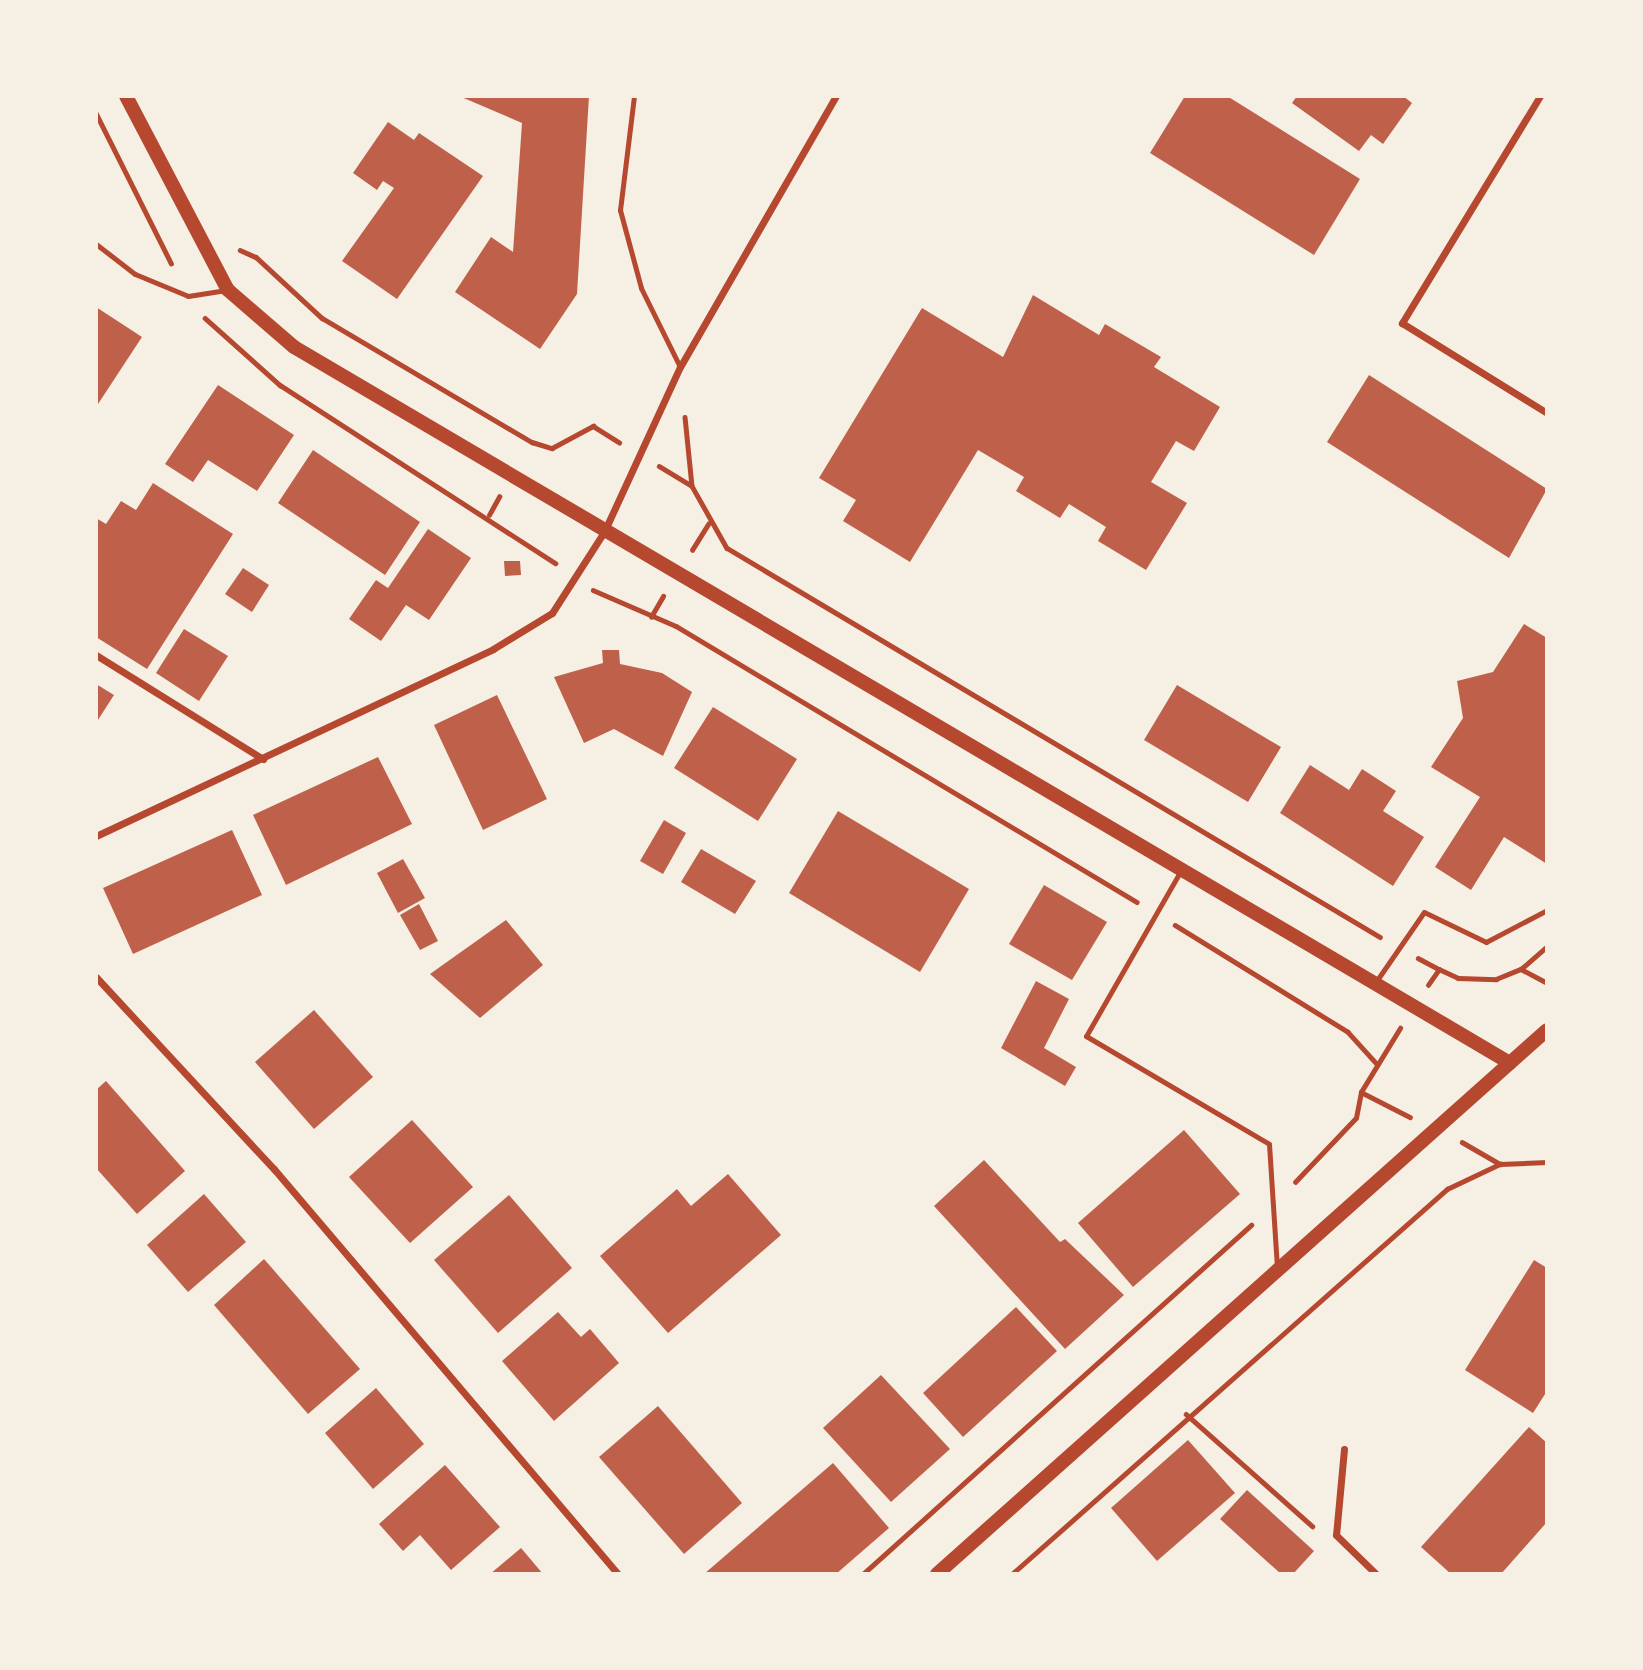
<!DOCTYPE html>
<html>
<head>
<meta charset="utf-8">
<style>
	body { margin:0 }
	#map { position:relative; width:1643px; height:1670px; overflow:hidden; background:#f6efe4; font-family:Manrope,sans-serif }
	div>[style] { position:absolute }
	.building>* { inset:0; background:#bf614a }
	.path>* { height:4.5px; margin:-2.25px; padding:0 2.25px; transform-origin:2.25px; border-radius:2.25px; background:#b5482f }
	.service>* { height:5px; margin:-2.5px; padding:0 2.5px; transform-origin:2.5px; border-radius:2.5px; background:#b5482f }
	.minor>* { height:7px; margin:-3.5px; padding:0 3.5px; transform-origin:3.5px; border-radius:3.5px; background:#b5482f }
	.secondary>* { height:14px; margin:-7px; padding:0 7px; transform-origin:7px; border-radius:7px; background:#b5482f }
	span { translate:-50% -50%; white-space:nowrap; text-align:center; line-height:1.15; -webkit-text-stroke:7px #f6efe4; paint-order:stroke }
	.frame { position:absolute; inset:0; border:98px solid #f6efe4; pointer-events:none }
</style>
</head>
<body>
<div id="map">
	<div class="building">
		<div style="clip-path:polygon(459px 96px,589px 96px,577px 294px,540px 349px,455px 292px,491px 237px,513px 252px,522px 123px)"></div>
		<div style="clip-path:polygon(1185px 96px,1227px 96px,1360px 179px,1314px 255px,1150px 153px)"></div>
		<div style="clip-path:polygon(1297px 96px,1403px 96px,1412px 103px,1383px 144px,1371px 135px,1359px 151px,1292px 103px)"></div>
		<div style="clip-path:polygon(388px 122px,414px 140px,419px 133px,483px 176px,397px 299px,342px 261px,394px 188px,383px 181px,377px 190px,353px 173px)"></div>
		<div style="clip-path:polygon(1033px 295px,1099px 335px,1105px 324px,1161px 357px,1154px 367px,1220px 407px,1194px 451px,1176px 441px,1151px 482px,1187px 503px,1146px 570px,1098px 541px,1106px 527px,1069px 504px,1060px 518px,1016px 491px,1024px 477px,978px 450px,910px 562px,843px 521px,856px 500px,819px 478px,922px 308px,1003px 357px)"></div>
		<div style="clip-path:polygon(96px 307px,142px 337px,98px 404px,96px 403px)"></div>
		<div style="clip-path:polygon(1369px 375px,1547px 489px,1509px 558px,1327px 442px)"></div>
		<div style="clip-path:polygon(218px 385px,294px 435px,257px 491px,208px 460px,193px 482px,165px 464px)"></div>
		<div style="clip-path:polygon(313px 450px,420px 522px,385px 575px,278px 503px)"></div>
		<div style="clip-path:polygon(153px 483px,233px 534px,147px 669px,96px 637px,96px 518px,106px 524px,121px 501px,136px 510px)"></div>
		<div style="clip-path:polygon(428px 529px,471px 558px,429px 620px,406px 605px,381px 641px,349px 619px,376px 580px,388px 588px)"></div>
		<div style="clip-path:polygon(504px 561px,520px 561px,521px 575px,505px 576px)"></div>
		<div style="clip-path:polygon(243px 568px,269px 585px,252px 612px,225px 594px)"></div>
		<div style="clip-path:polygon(1524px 624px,1547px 638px,1547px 864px,1504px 837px,1471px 890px,1435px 867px,1480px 797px,1431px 767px,1463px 718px,1457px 681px,1493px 672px)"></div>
		<div style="clip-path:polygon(184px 629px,228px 656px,199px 701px,156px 673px)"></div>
		<div style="clip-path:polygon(602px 650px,619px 650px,620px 664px,662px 673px,692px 692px,663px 756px,614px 729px,584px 743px,554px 677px,603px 663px)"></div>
		<div style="clip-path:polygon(96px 684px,114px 695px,96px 723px)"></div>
		<div style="clip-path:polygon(1177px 685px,1281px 747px,1248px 802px,1144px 740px)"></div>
		<div style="clip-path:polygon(497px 695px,547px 799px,483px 830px,434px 725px)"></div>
		<div style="clip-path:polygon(713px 707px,797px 759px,758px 821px,674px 768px)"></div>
		<div style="clip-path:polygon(378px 757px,412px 824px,286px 885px,253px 815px)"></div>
		<div style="clip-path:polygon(1310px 765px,1349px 790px,1362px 769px,1396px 791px,1383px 811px,1424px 837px,1393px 886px,1280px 813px)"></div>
		<div style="clip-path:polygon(838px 811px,969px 889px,920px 972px,789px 893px)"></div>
		<div style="clip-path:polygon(664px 820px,686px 833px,663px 874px,640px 861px)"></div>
		<div style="clip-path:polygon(232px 830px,262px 895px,133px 954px,103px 888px)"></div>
		<div style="clip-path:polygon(701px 849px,756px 881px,735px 914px,681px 882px)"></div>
		<div style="clip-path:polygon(403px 859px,425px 898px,398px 913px,377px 873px)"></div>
		<div style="clip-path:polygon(1044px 885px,1107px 922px,1072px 980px,1009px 944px)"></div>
		<div style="clip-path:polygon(419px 904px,438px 941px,420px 950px,400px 915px)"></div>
		<div style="clip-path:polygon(506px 920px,543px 965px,480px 1018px,430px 974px)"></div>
		<div style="clip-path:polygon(1036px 981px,1069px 999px,1044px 1048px,1076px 1067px,1065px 1086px,1001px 1048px)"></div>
		<div style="clip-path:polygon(314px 1010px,373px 1077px,314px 1129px,255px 1062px)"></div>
		<div style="clip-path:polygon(106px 1081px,185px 1171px,137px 1214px,96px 1168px,96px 1090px)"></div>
		<div style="clip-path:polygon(412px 1120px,473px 1187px,410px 1243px,349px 1177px)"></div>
		<div style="clip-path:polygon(1184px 1130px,1240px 1194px,1133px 1287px,1078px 1223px)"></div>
		<div style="clip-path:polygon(984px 1160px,1060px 1242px,1065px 1239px,1124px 1295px,1065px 1349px,934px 1206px)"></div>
		<div style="clip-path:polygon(728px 1174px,781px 1235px,668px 1333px,600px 1256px,677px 1189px,691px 1206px)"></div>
		<div style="clip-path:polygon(204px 1194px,246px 1242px,188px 1292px,147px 1245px)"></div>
		<div style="clip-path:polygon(509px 1195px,572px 1268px,498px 1333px,434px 1260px)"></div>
		<div style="clip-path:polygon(264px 1259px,360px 1369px,308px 1414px,214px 1305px)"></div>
		<div style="clip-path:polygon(1534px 1260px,1547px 1268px,1547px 1391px,1533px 1413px,1465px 1370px)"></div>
		<div style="clip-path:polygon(1016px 1307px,1057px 1351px,963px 1437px,923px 1393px)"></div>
		<div style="clip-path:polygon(558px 1312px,581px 1337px,590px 1329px,619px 1363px,554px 1421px,502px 1361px)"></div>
		<div style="clip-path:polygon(881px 1375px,950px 1449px,891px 1502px,823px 1428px)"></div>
		<div style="clip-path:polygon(376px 1388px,424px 1444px,373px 1489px,325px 1433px)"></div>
		<div style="clip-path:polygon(658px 1406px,742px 1503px,684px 1554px,599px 1457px)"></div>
		<div style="clip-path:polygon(1529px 1427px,1547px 1443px,1547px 1522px,1501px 1574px,1451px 1574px,1421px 1547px)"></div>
		<div style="clip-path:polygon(1188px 1440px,1235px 1493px,1157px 1561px,1111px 1508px)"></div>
		<div style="clip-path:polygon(833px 1463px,889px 1528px,836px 1574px,704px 1574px)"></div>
		<div style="clip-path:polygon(445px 1465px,500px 1527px,451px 1570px,420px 1535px,403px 1551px,379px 1524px)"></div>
		<div style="clip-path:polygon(1247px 1490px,1314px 1551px,1293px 1574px,1281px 1574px,1220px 1519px)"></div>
		<div style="clip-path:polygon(521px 1548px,543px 1574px,490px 1574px)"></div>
	</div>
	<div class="path">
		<div style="left:96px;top:113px;width:168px;rotate:63.4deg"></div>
		<div style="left:240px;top:250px;width:17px;rotate:24deg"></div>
		<div style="left:256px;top:257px;width:90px;rotate:42.7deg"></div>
		<div style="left:322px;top:318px;width:244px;rotate:30.6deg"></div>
		<div style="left:532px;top:442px;width:21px;rotate:17deg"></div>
		<div style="left:552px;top:448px;width:47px;rotate:-28.2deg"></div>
		<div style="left:593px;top:426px;width:31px;rotate:32deg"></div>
		<div style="left:205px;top:318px;width:101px;rotate:41.8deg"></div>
		<div style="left:280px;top:385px;width:328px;rotate:32.9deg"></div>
		<div style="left:685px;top:417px;width:69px;rotate:84.2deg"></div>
		<div style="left:692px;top:486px;width:71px;rotate:60.6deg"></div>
		<div style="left:727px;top:548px;width:760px;rotate:30.78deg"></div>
		<div style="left:659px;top:466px;width:37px;rotate:31deg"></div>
		<div style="left:489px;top:515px;width:21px;rotate:-61deg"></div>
		<div style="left:692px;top:550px;width:31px;rotate:-58deg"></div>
		<div style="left:593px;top:590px;width:90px;rotate:23.4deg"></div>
		<div style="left:676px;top:626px;width:537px;rotate:30.91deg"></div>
		<div style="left:651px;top:617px;width:24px;rotate:-60deg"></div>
		<div style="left:1175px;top:925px;width:203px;rotate:31.7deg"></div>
		<div style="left:1348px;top:1032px;width:43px;rotate:47.8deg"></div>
		<div style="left:1418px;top:958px;width:24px;rotate:28deg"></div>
		<div style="left:1521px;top:969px;width:30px;rotate:28deg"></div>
		<div style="left:1428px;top:985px;width:19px;rotate:-55deg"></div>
		<div style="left:1439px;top:969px;width:21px;rotate:25deg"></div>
		<div style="left:1458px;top:978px;width:38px;rotate:2deg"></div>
		<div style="left:1496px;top:979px;width:27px;rotate:-22deg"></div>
		<div style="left:1521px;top:969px;width:35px;rotate:-41deg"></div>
		<div style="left:1361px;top:1092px;width:55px;rotate:27deg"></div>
		<div style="left:1462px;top:1142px;width:44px;rotate:30.1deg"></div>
		<div style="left:1500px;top:1164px;width:47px;rotate:-2.4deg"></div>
		<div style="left:1295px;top:1182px;width:88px;rotate:-46.4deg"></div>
		<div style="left:1356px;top:1118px;width:26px;rotate:-79deg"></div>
		<div style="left:1361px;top:1092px;width:75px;rotate:-58.6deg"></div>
		<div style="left:1186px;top:1414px;width:169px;rotate:41.6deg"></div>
		<div style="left:863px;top:1574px;width:522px;rotate:-41.97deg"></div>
		<div style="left:1012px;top:1574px;width:581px;rotate:-41.51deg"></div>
		<div style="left:1447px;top:1189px;width:59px;rotate:-25.3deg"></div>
	</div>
	<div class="service">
		<div style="left:634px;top:96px;width:115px;rotate:97deg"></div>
		<div style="left:620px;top:210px;width:81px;rotate:74.9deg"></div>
		<div style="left:641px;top:288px;width:88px;rotate:63.7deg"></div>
		<div style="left:96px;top:244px;width:49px;rotate:37.6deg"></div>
		<div style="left:135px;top:274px;width:57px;rotate:22.5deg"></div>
		<div style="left:188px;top:296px;width:37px;rotate:-9deg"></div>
		<div style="left:1180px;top:872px;width:189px;rotate:119.8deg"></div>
		<div style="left:1086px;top:1036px;width:212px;rotate:30.5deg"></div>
		<div style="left:1269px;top:1144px;width:124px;rotate:86.3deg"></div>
		<div style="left:1375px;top:983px;width:86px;rotate:-55.4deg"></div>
		<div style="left:1424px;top:912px;width:69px;rotate:25.8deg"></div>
		<div style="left:1486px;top:942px;width:69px;rotate:-27.7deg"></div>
	</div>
	<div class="minor">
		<div style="left:1540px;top:96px;width:266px;rotate:121.3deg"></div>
		<div style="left:1402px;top:323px;width:171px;rotate:31.8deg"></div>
		<div style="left:96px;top:655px;width:197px;rotate:31.9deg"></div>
		<div style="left:96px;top:836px;width:439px;rotate:-25.2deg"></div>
		<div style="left:493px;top:649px;width:69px;rotate:-31.4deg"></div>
		<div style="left:552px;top:613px;width:96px;rotate:-57.3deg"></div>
		<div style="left:604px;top:532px;width:182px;rotate:-65.3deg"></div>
		<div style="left:680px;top:367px;width:313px;rotate:-60.1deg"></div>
		<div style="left:96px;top:977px;width:262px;rotate:47.2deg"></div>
		<div style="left:274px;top:1169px;width:531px;rotate:49.66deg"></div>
		<div style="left:1344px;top:1449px;width:86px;rotate:95.3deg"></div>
		<div style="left:1336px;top:1535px;width:56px;rotate:44.3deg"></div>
	</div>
	<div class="secondary">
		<div style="left:126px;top:96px;width:219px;rotate:62.3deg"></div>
		<div style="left:228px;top:290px;width:87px;rotate:40.8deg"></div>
		<div style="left:294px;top:347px;width:1411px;rotate:30.49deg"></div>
		<div style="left:937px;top:1574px;width:817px;rotate:-41.73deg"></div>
	</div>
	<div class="frame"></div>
</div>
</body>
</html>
